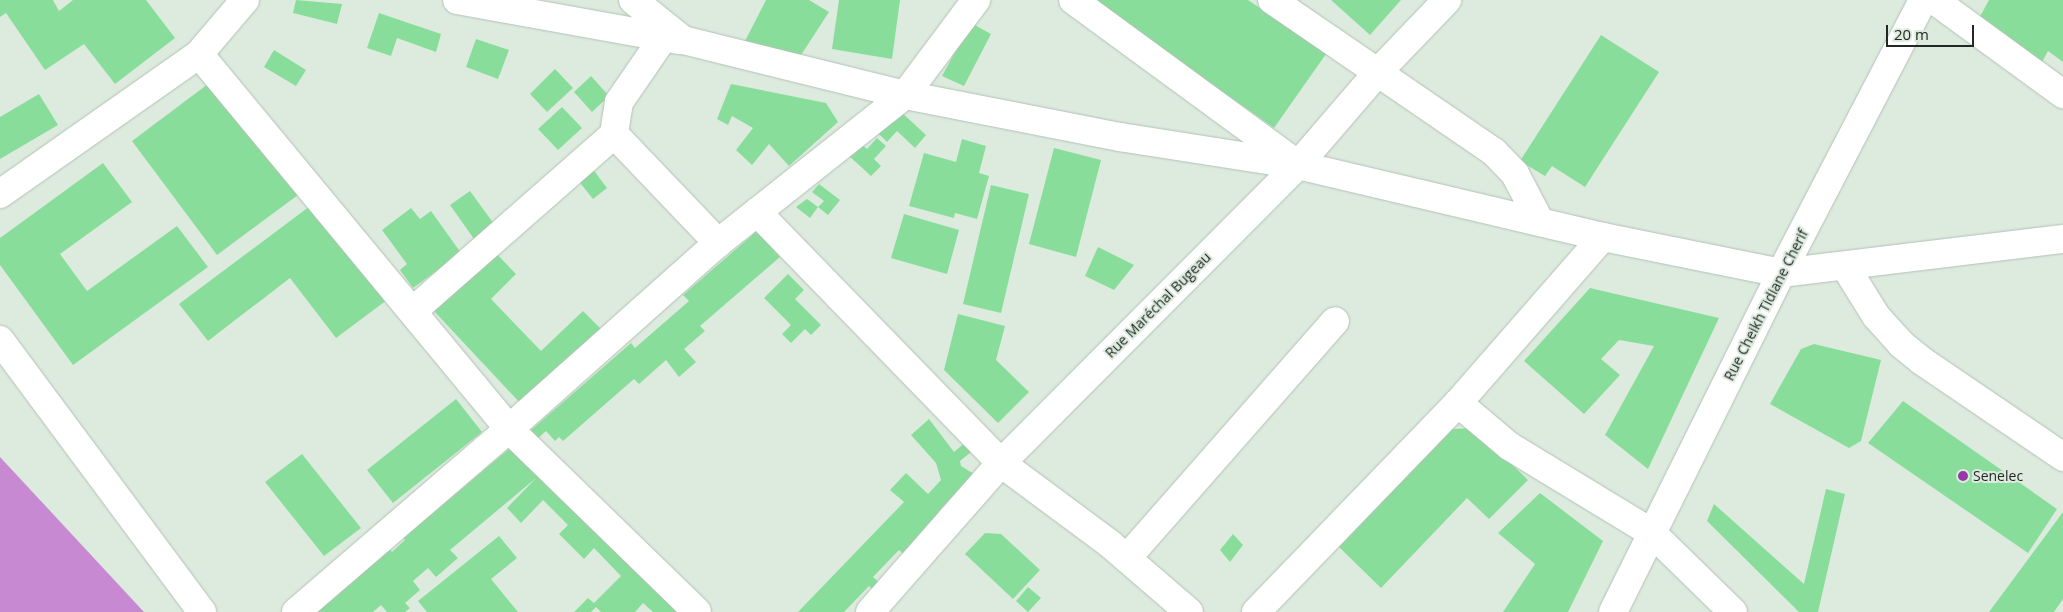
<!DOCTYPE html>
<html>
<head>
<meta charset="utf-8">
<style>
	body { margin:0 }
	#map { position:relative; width:2063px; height:612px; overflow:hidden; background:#ddebdf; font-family:"Open Sans",sans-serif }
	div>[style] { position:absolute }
	.water>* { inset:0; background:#c789d2 }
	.building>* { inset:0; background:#89dd9b }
	.roads { filter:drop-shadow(0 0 1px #b3c1b5) drop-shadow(0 0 1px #b3c1b5) }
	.minor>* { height:28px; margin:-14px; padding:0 14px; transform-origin:14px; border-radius:14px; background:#fff }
	.dots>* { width:14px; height:14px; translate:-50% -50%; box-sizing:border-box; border:2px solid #ddebdf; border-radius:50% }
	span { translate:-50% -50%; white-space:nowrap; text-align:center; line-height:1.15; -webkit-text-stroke:4px #ddebdf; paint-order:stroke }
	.street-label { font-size:14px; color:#232824 }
	.poi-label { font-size:14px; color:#232824 }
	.left { translate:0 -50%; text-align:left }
	.scale { position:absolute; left:1886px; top:25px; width:88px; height:22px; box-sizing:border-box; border:2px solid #232824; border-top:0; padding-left:6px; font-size:15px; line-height:18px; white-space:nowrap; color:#232824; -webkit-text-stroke:4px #ddebdf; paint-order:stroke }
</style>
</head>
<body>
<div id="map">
	<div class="water">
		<div style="clip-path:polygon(0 457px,144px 612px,0 612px)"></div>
	</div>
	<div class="building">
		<div style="clip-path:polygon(0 0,53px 0,59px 11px,73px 0,146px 0,175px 38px,115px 84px,84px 44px,45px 70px,6px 13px,0 17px)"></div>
		<div style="clip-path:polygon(296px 0,342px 4px,337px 24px,293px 13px)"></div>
		<div style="clip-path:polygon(766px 0,809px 0,829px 12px,801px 55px,744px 43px)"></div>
		<div style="clip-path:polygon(839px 0,900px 0,892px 59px,832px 49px)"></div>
		<div style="clip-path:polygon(1091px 0,1248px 0,1326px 54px,1274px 128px)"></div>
		<div style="clip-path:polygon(1331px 0,1401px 0,1370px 35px)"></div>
		<div style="clip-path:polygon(1989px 0,2063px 0,2063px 62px,2048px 51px,2042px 62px,1976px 24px)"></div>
		<div style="clip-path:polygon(379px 13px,441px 34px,436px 52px,397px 38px,391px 56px,367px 48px)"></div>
		<div style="clip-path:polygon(971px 23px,991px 34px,964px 86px,942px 76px)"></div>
		<div style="clip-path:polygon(1601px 35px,1659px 72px,1585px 187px,1552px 166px,1545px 176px,1520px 161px)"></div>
		<div style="clip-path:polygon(476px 39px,509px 50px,498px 79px,466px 67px)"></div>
		<div style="clip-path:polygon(274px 50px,306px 70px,296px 86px,264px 67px)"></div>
		<div style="clip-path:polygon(555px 69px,573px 88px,547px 112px,530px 94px)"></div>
		<div style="clip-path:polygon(591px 76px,609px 96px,592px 112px,574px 92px)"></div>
		<div style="clip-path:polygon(212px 81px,298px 195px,217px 255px,132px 141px)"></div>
		<div style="clip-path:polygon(731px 84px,826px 103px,838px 122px,789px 166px,769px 144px,752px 165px,736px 150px,753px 128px,732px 116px,728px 125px,717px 119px)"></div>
		<div style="clip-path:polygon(39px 94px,58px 125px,0 159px,0 117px)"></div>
		<div style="clip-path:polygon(562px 107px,582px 128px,558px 150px,538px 129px)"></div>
		<div style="clip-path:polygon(899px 110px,926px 135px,915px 148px,897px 131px,887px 142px,878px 133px)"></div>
		<div style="clip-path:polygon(877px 138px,886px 146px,874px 159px,881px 166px,871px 176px,848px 155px,860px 143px,867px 149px)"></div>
		<div style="clip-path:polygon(962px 139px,986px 146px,979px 173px,989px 176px,977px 219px,955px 213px,954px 218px,909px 206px,924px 153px,956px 162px)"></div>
		<div style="clip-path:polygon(1054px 148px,1101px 160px,1076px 257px,1029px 244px)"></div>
		<div style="clip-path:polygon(103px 163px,132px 202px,60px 254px,87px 291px,177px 226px,208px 267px,73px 365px,0 265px,0 238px)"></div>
		<div style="clip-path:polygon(592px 168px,607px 188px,593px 199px,577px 179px)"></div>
		<div style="clip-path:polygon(819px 184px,840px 200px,828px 215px,818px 207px,824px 201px,812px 192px)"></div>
		<div style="clip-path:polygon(991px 185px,1029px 194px,1001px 313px,963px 304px)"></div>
		<div style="clip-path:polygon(470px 191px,494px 224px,474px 239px,450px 205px)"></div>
		<div style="clip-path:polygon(807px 199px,818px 207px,810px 218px,796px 207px)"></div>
		<div style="clip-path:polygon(314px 203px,387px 300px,336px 338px,290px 278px,208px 341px,179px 304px)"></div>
		<div style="clip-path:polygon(411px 208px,420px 219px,431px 211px,461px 253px,413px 288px,400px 270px,407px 264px,382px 230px)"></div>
		<div style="clip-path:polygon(904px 214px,959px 230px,947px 274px,891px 258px)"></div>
		<div style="clip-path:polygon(757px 231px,780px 257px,700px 326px,705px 331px,684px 349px,696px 362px,679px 377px,666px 360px,639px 384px,634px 379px,563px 441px,559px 437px,555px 441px,546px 431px,537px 439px,530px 431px,631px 343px,635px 348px,689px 301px,683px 295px)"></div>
		<div style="clip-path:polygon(1098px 247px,1134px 265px,1114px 290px,1085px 276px)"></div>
		<div style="clip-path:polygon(494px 251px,516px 274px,491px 299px,541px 351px,583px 311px,603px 331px,523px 406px,433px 310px)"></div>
		<div style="clip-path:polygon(788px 274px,804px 290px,795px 299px,821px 325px,811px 335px,805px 329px,791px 343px,782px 334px,791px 325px,764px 298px)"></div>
		<div style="clip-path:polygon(1590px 288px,1719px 318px,1648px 469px,1605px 435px,1654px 346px,1619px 340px,1601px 359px,1620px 375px,1584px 414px,1524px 361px)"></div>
		<div style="clip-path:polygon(958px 314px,1005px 326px,996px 360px,1029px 392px,998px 423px,944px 370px)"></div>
		<div style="clip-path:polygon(1814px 344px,1881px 360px,1861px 441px,1849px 448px,1770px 404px,1801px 349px)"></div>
		<div style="clip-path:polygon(456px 399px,482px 432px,393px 503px,367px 470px)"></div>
		<div style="clip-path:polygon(1903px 401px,2057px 509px,2028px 553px,1868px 443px)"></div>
		<div style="clip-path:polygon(929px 419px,954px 452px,968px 440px,976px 448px,960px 461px,961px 466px,974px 474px,939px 511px,923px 540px,903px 554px,899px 550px,873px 577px,880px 583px,873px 590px,869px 586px,844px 612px,798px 612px,904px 502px,890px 490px,906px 473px,928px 494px,941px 480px,936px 463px,911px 435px)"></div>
		<div style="clip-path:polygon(1474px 428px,1528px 480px,1489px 519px,1467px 498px,1381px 588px,1339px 547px,1452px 429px)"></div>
		<div style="clip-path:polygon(516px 443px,699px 612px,653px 612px,643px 603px,635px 612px,601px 612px,596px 607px,591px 612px,574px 612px,588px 598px,594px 603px,621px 576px,594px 548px,584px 559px,559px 534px,568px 525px,543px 500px,521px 523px,507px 508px,536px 478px,450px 550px,458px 558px,436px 577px,428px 568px,413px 581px,420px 590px,405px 603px,410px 608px,405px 612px,387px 612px,381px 605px,373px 612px,319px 612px,312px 604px,384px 543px,392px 552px,405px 540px,401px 535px,430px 511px,433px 513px)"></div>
		<div style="clip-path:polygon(302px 454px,361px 528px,324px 556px,265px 482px)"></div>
		<div style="clip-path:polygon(1826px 489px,1845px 494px,1818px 612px,1799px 612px,1707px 521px,1714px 504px,1804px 584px)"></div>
		<div style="clip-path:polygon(1540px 493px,1603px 541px,1568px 612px,1503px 612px,1535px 564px,1498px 533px)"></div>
		<div style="clip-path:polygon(2063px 512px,2063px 599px,2054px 612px,1989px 612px)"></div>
		<div style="clip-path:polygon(985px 533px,1001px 534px,1040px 570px,1013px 599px,965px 554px)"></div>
		<div style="clip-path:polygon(1233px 534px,1243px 545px,1230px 562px,1220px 550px)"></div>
		<div style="clip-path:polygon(499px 536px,517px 558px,491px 579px,518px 612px,427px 612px,418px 601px)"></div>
		<div style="clip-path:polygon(1028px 587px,1041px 598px,1028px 612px,1016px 601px)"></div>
	</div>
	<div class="roads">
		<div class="minor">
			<div style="left:457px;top:0;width:227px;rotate:10.2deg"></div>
			<div style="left:633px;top:0;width:64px;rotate:38.7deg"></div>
			<div style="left:683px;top:40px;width:229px;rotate:13.9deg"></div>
			<div style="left:905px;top:95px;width:219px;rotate:11.1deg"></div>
			<div style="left:1120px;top:137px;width:180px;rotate:8.9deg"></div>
			<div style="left:1298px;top:165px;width:313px;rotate:13.3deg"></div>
			<div style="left:1603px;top:237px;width:182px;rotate:11.4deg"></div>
			<div style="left:1781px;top:273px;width:284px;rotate:-6.9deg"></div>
			<div style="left:1073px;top:0;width:273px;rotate:36.2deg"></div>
			<div style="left:1272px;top:0;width:269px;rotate:34.4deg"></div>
			<div style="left:1494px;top:152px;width:30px;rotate:46deg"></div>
			<div style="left:1515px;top:174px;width:52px;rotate:62.4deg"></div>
			<div style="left:1934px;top:0;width:160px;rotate:36.1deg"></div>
			<div style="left:663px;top:38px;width:78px;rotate:124.5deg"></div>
			<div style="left:619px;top:102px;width:32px;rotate:99deg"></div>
			<div style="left:614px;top:134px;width:151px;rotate:46.3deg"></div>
			<div style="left:199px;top:54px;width:487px;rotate:50.4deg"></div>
			<div style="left:509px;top:429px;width:262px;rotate:44.2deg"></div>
			<div style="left:0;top:194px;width:243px;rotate:-35.1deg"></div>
			<div style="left:199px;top:54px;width:71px;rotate:-49.6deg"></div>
			<div style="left:757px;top:212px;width:350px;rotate:45.8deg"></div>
			<div style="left:1001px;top:463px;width:136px;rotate:36.6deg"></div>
			<div style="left:1110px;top:544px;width:104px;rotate:40.7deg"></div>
			<div style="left:1845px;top:266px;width:59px;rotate:58.2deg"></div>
			<div style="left:1876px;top:316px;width:38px;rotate:48deg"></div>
			<div style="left:1901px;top:344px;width:27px;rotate:39deg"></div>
			<div style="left:1922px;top:361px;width:171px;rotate:34.2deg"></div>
			<div style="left:414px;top:310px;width:266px;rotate:-41.3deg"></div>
			<div style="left:0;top:340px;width:339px;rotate:53.4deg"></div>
			<div style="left:1458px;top:403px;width:67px;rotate:40.1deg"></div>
			<div style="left:1509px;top:446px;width:167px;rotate:31.3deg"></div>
			<div style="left:1652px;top:533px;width:113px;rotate:44.3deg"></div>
			<div style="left:1127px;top:558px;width:315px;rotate:-48.7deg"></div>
			<div style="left:296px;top:612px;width:281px;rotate:-40.7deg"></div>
			<div style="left:509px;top:429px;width:280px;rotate:-41.7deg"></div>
			<div style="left:718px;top:243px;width:238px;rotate:-38.4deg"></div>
			<div style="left:905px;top:95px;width:119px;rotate:-53.2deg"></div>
			<div style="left:870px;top:612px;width:198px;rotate:-48.7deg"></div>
			<div style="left:1001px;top:463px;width:421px;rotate:-45.1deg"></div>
			<div style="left:1298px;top:165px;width:123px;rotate:-49.3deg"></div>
			<div style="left:1378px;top:72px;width:100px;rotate:-46.2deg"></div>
			<div style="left:1256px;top:612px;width:291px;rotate:-46deg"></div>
			<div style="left:1458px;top:403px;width:220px;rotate:-48.9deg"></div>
			<div style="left:1613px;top:612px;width:378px;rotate:-63.6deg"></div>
			<div style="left:1781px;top:273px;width:308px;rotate:-62.5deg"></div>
		</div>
	</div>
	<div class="dots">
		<div style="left:1963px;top:476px;background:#963ba6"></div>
	</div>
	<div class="street-label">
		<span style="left:1158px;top:305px;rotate:-45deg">Rue Maréchal Bugeau</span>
		<span style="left:1766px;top:305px;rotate:-63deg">Rue Cheikh Tidiane Cherif</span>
	</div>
	<div class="poi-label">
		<span class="left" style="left:1973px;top:476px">Senelec</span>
	</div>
	<div class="scale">20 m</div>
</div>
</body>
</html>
